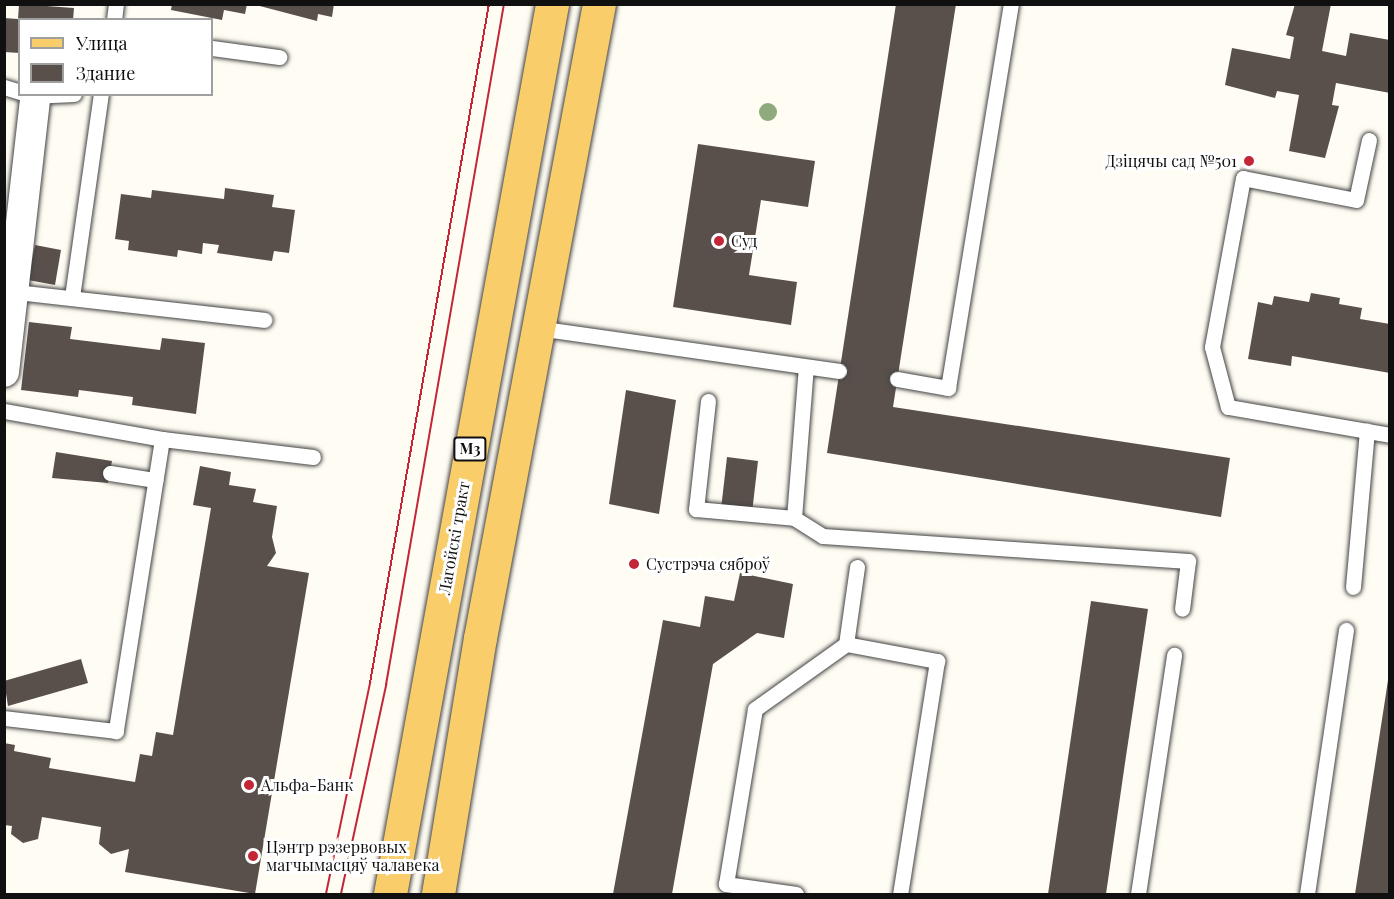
<!DOCTYPE html>
<html>
<head>
<meta charset="utf-8">
<style>
	body { margin:0 }
	#map { position:relative; width:1394px; height:899px; overflow:hidden; background:#fffcf3; font-family:"Playfair Display",serif }
	div>[style] { position:absolute }
	.building>* { inset:0; background:#59504c }
	.roads { filter:drop-shadow(0 0 2px #434343) drop-shadow(0 0 2px #434343) }
	.lane>* { height:15px; margin:-7.5px; padding:0 7.5px; transform-origin:7.5px; border-radius:7.5px; background:#fff }
	.street>* { height:30px; margin:-15px; padding:0 15px; transform-origin:15px; border-radius:15px; background:#fff }
	.primary>* { height:33px; margin:-16.5px; padding:0 16.5px; transform-origin:16.5px; border-radius:16.5px; background:#f8cd6a }
	.tram>* { height:1.5px; margin:-0.75px; padding:0 0.75px; transform-origin:0.75px; border-radius:0.75px; background:#c22637 }
	.trees>* { width:18px; height:18px; margin:-9px; border-radius:50%; background:#8fab7e }
	.dots>* { width:16px; height:16px; translate:-50% -50%; box-sizing:border-box; border:3px solid #fff; border-radius:50% }
	span { translate:-50% -50%; white-space:nowrap; text-align:center; line-height:1.15; -webkit-text-stroke:6px #fff; paint-order:stroke }
	.shield-label span { padding:2px 4px; background:#fff; border:2px solid; border-radius:4px; -webkit-text-stroke-width:0 }
	.shield-label { font-size:15px; color:#101010; font-weight:700 }
	.poi-label { font-size:16px; color:#101010 }
	.right { translate:-100% -50%; text-align:right }
	.left { translate:0 -50%; text-align:left }
	.street-label { font-size:16px; color:#101010 }
	.frame { position:absolute; inset:0; border:6px solid #101010; pointer-events:none }
	.legend { position:absolute; left:18px; top:18px; width:195px; height:78px; box-sizing:border-box; background:#fff; border:2px solid #9f9f9f; margin:0; padding:8px 10px; list-style:none; font-size:18px; color:#101010 }
	.legend li { display:flex; align-items:center; gap:12px; height:30px }
	.legend b { width:30px; border:2px solid #9f9f9f }
</style>
</head>
<body>
<div id="map">
	<div class="building">
		<div style="clip-path:polygon(19px 4px,74px 8px,73px 20px,19px 20px,20px 53px,4px 52px,4px 18px,18px 19px)"></div>
		<div style="clip-path:polygon(172px 4px,247px 4px,245px 14px,224px 10px,222px 20px,171px 10px)"></div>
		<div style="clip-path:polygon(252px 4px,334px 4px,332px 17px,318px 14px,317px 21px)"></div>
		<div style="clip-path:polygon(896px 4px,956px 4px,893px 407px,1230px 458px,1221px 517px,827px 453px)"></div>
		<div style="clip-path:polygon(1295px 4px,1331px 4px,1322px 51px,1346px 56px,1350px 33px,1390px 40px,1390px 93px,1336px 83px,1332px 105px,1339px 106px,1325px 158px,1289px 151px,1299px 95px,1277px 91px,1275px 98px,1225px 85px,1232px 48px,1290px 59px,1294px 37px,1286px 35px)"></div>
		<div style="clip-path:polygon(698px 144px,815px 161px,808px 207px,761px 200px,749px 275px,797px 282px,791px 325px,673px 307px)"></div>
		<div style="clip-path:polygon(225px 188px,274px 195px,272px 207px,295px 210px,289px 253px,274px 251px,272px 261px,217px 253px,219px 245px,203px 243px,202px 254px,178px 250px,177px 257px,128px 250px,129px 241px,115px 239px,121px 194px,151px 198px,152px 190px,224px 199px)"></div>
		<div style="clip-path:polygon(35px 245px,61px 250px,55px 285px,28px 280px)"></div>
		<div style="clip-path:polygon(1311px 293px,1340px 298px,1339px 304px,1362px 308px,1360px 319px,1390px 324px,1390px 373px,1292px 356px,1291px 366px,1248px 359px,1258px 302px,1272px 305px,1274px 296px,1309px 302px)"></div>
		<div style="clip-path:polygon(29px 322px,72px 327px,70px 339px,160px 350px,162px 338px,205px 343px,196px 414px,132px 405px,133px 397px,79px 390px,78px 397px,21px 390px)"></div>
		<div style="clip-path:polygon(626px 390px,676px 400px,659px 514px,609px 504px)"></div>
		<div style="clip-path:polygon(56px 452px,112px 461px,108px 483px,52px 478px)"></div>
		<div style="clip-path:polygon(727px 457px,758px 461px,752px 513px,721px 509px)"></div>
		<div style="clip-path:polygon(200px 466px,231px 472px,229px 485px,256px 489px,253px 502px,277px 506px,272px 537px,276px 553px,267px 566px,309px 573px,255px 894px,125px 872px,129px 849px,111px 854px,99px 844px,101px 827px,42px 817px,38px 839px,23px 843px,11px 834px,12px 826px,4px 825px,4px 743px,15px 745px,14px 751px,51px 758px,49px 768px,135px 782px,140px 754px,152px 756px,156px 732px,173px 735px,211px 508px,193px 505px)"></div>
		<div style="clip-path:polygon(740px 573px,793px 584px,784px 638px,757px 633px,713px 664px,672px 894px,613px 894px,663px 620px,700px 627px,705px 596px,734px 601px)"></div>
		<div style="clip-path:polygon(1091px 601px,1148px 609px,1125px 763px,1106px 894px,1048px 894px)"></div>
		<div style="clip-path:polygon(81px 659px,88px 683px,8px 706px,4px 681px)"></div>
		<div style="clip-path:polygon(1388px 680px,1390px 894px,1355px 894px,1385px 700px)"></div>
	</div>
	<div class="roads">
		<div class="lane">
			<div style="left:114px;top:20px;width:16px;rotate:-83deg"></div>
			<div style="left:212px;top:48px;width:68px;rotate:7.7deg"></div>
			<div style="left:4px;top:87px;width:17px;rotate:17deg"></div>
			<div style="left:31px;top:96px;width:43px;rotate:-2.7deg"></div>
			<div style="left:1369px;top:140px;width:61px;rotate:102.2deg"></div>
			<div style="left:1356px;top:200px;width:115px;rotate:-169deg"></div>
			<div style="left:1243px;top:178px;width:172px;rotate:100.4deg"></div>
			<div style="left:1212px;top:347px;width:62px;rotate:75.1deg"></div>
			<div style="left:1228px;top:407px;width:164px;rotate:9.8deg"></div>
			<div style="left:7px;top:291px;width:259px;rotate:6.4deg"></div>
			<div style="left:72px;top:297px;width:205px;rotate:-81.9deg"></div>
			<div style="left:537px;top:328px;width:305px;rotate:8.1deg"></div>
			<div style="left:897px;top:379px;width:52px;rotate:10deg"></div>
			<div style="left:948px;top:388px;width:389px;rotate:-80.7deg"></div>
			<div style="left:708px;top:401px;width:109px;rotate:96.3deg"></div>
			<div style="left:696px;top:509px;width:98px;rotate:5.2deg"></div>
			<div style="left:794px;top:518px;width:34px;rotate:32deg"></div>
			<div style="left:823px;top:536px;width:366px;rotate:3.9deg"></div>
			<div style="left:1188px;top:561px;width:48px;rotate:97.1deg"></div>
			<div style="left:4px;top:411px;width:160px;rotate:10deg"></div>
			<div style="left:162px;top:439px;width:296px;rotate:99deg"></div>
			<div style="left:116px;top:731px;width:113px;rotate:-173.4deg"></div>
			<div style="left:162px;top:439px;width:152px;rotate:6.8deg"></div>
			<div style="left:110px;top:473px;width:46px;rotate:8.8deg"></div>
			<div style="left:794px;top:518px;width:151px;rotate:-85.5deg"></div>
			<div style="left:857px;top:567px;width:78px;rotate:98.1deg"></div>
			<div style="left:846px;top:644px;width:93px;rotate:10.6deg"></div>
			<div style="left:937px;top:661px;width:236px;rotate:99deg"></div>
			<div style="left:1353px;top:587px;width:157px;rotate:-84.9deg"></div>
			<div style="left:796px;top:894px;width:71px;rotate:-171.9deg"></div>
			<div style="left:726px;top:884px;width:177px;rotate:-80.6deg"></div>
			<div style="left:755px;top:709px;width:112px;rotate:-35.5deg"></div>
			<div style="left:1138px;top:894px;width:242px;rotate:-81.4deg"></div>
			<div style="left:1307px;top:894px;width:267px;rotate:-81.6deg"></div>
		</div>
		<div class="street">
			<div style="left:4px;top:372px;width:276px;rotate:-83.5deg"></div>
		</div>
		<div class="primary">
			<div style="left:390px;top:894px;width:905px;rotate:-79.68deg"></div>
			<div style="left:438px;top:894px;width:259px;rotate:-80.7deg"></div>
			<div style="left:480px;top:638px;width:645px;rotate:-79.37deg"></div>
		</div>
	</div>
	<div class="tram">
		<div style="left:326px;top:894px;width:216px;rotate:-78.2deg"></div>
		<div style="left:370px;top:683px;width:689px;rotate:-80.06deg"></div>
		<div style="left:341px;top:894px;width:214px;rotate:-77.8deg"></div>
		<div style="left:386px;top:685px;width:691px;rotate:-80.17deg"></div>
	</div>
	<div class="trees">
		<div style="left:768px;top:112px"></div>
	</div>
	<div class="dots">
		<div style="left:1249px;top:161px;background:#c22637"></div>
		<div style="left:719px;top:241px;background:#c22637"></div>
		<div style="left:634px;top:564px;background:#c22637"></div>
		<div style="left:249px;top:785px;background:#c22637"></div>
		<div style="left:253px;top:856px;background:#c22637"></div>
	</div>
	<div class="shield-label">
		<span style="left:470px;top:449px">М3</span>
	</div>
	<div class="poi-label">
		<span class="right" style="left:1237px;top:161px">Дзіцячы сад №501</span>
		<span class="left" style="left:731px;top:241px">Суд</span>
		<span class="left" style="left:646px;top:564px">Сустрэча сяброў</span>
		<span class="left" style="left:261px;top:785px">Альфа-Банк</span>
		<span class="left" style="left:266px;top:856px">Цэнтр рэзервовых<br>магчымасцяў чалавека</span>
	</div>
	<div class="street-label">
		<span style="left:454px;top:538px;rotate:-80deg">Лагойскі тракт</span>
	</div>
	<div class="frame"></div>
	<ul class="legend">
	<li><b style="height:8px;background:#f8cd6a"></b>Улица</li>
	<li><b style="height:16px;background:#59504c"></b>Здание</li>
	</ul>
</div>
</body>
</html>
